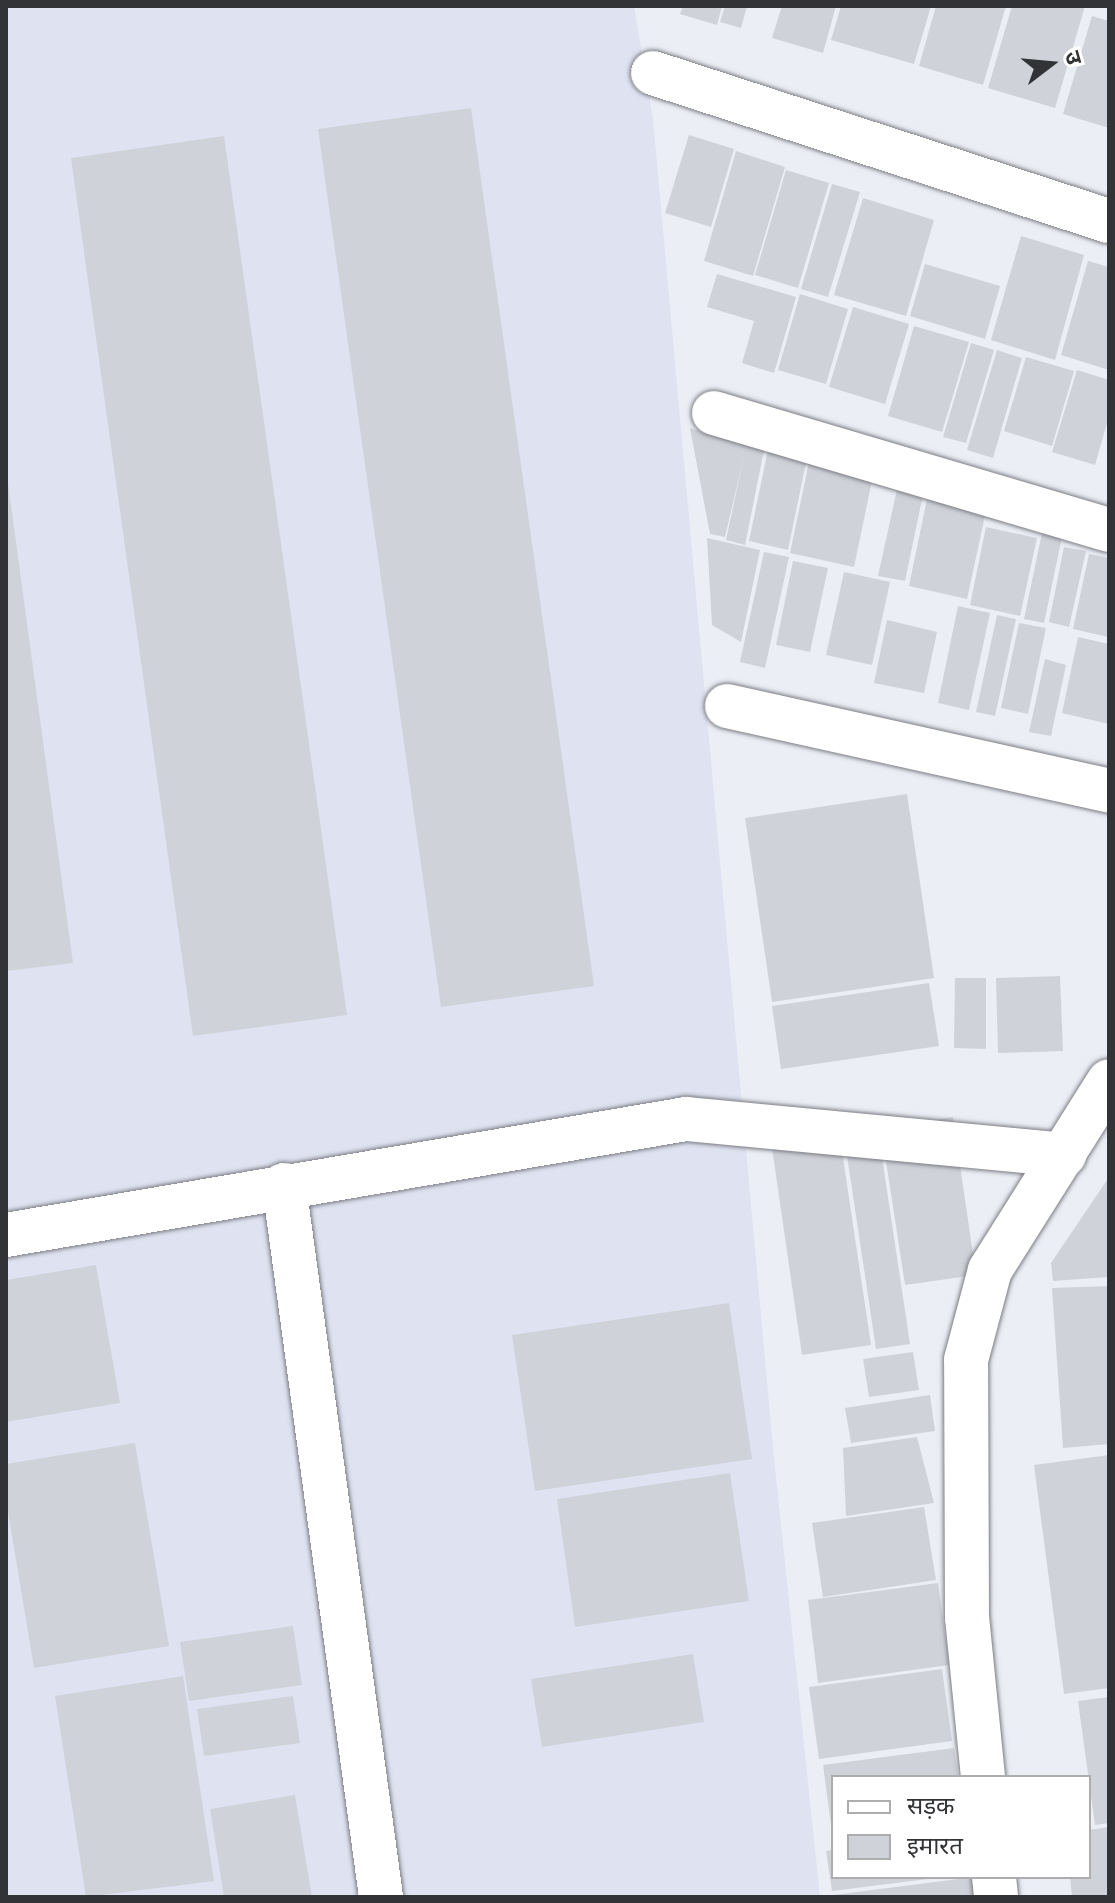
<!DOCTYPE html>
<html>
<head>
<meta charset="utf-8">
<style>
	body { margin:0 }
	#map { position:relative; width:1115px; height:1903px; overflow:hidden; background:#eceef5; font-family:Quicksand,"Noto Sans Devanagari",sans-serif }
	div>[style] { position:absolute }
	.built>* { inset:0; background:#dfe3f1 }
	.building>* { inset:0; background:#d0d2d9 }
	.roads { filter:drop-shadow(0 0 2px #7c7d84) drop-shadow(0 0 2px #7c7d84) }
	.minor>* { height:44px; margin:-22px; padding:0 22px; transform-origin:22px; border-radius:22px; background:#fff }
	span { translate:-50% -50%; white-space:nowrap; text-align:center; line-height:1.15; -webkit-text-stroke:6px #fff; paint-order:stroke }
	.frame { position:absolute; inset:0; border:8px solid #323336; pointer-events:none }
	.legend { position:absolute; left:831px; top:1775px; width:260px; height:104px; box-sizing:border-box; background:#fff; border:2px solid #adadaf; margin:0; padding:10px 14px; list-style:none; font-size:24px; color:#323336 }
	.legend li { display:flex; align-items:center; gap:16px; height:40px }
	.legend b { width:40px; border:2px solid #adadaf }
	.north { position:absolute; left:1011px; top:24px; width:80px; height:80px; -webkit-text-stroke:6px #fff; paint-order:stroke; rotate:74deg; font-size:22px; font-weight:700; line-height:32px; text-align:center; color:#323336 }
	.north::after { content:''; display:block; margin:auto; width:28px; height:36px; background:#323336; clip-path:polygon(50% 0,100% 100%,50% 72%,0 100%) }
</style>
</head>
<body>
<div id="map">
	<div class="built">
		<div style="clip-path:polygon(6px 6px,634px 6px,653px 119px,773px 1448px,820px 1897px,6px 1897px)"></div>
	</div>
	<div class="building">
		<div style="clip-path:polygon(683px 6px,722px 6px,717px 25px,680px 14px)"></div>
		<div style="clip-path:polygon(725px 6px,747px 6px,741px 28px,720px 22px)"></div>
		<div style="clip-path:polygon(782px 6px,836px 6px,823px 53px,772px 38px)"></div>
		<div style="clip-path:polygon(841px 6px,931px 6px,914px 64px,831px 40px)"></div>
		<div style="clip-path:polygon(936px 6px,1006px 6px,983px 85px,919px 66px)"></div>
		<div style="clip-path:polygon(1012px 6px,1085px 6px,1055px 108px,988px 88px)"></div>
		<div style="clip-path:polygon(1092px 16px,1109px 21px,1109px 128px,1063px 114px)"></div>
		<div style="clip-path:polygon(471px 108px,594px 986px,441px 1007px,318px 129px)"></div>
		<div style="clip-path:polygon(689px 135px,734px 149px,711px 227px,665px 213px)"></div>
		<div style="clip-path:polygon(224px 136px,347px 1015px,193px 1036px,71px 158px)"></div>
		<div style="clip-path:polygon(736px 151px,785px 167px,753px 276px,704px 261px)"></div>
		<div style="clip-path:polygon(786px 170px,829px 183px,798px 288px,755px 275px)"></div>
		<div style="clip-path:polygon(832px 184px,860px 192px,828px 297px,801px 289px)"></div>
		<div style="clip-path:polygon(863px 198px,934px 220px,906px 316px,834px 295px)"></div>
		<div style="clip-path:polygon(1021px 236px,1084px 255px,1055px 360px,991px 340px)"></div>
		<div style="clip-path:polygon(1088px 261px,1109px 267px,1109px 370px,1061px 355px)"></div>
		<div style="clip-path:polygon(925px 264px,1000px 286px,985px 339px,910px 316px)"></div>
		<div style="clip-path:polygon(717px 274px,796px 297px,774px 373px,742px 363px,754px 321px,707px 307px)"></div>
		<div style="clip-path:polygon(800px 294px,848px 309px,826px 384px,778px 370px)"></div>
		<div style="clip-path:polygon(853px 307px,909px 324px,885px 404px,829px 387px)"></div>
		<div style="clip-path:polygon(914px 326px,969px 342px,942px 432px,888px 416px)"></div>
		<div style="clip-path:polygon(971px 343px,994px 350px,966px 443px,943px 437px)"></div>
		<div style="clip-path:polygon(997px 350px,1022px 358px,993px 458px,967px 450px)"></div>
		<div style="clip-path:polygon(1026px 357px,1074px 371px,1052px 446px,1004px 431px)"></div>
		<div style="clip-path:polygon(1077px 370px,1109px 380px,1109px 416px,1095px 465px,1052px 452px)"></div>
		<div style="clip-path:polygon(690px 428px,764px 450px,745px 545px,726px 540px,744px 456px,725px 537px,710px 534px)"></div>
		<div style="clip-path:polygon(769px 445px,808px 453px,788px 550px,749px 541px)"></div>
		<div style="clip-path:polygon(810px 457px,874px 471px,854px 567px,790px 553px)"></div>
		<div style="clip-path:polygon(8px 483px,73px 963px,6px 971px,6px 484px)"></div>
		<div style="clip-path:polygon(898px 485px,924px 490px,905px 581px,878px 576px)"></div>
		<div style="clip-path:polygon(927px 499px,986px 511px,967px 599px,909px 586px)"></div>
		<div style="clip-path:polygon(986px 527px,1037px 538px,1020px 616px,970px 605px)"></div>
		<div style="clip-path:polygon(1042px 533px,1062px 537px,1044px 623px,1024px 619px)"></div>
		<div style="clip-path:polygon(707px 538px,760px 550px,741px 642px,712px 625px)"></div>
		<div style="clip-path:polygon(1064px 547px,1086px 551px,1069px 627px,1049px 622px)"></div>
		<div style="clip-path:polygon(764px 552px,789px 557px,765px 668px,740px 662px)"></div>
		<div style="clip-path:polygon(1089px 554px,1109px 558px,1108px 637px,1073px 629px)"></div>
		<div style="clip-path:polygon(793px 561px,828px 568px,810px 652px,776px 645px)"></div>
		<div style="clip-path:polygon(844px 572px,890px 582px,872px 665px,826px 655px)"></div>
		<div style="clip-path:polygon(958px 606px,990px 613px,969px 710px,938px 703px)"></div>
		<div style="clip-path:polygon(997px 615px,1016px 619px,995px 716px,976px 712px)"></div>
		<div style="clip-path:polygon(887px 620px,937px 632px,924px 693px,874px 683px)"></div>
		<div style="clip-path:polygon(1019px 623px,1046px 628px,1028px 714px,1001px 708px)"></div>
		<div style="clip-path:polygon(1078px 637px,1109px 644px,1109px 724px,1062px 713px)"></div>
		<div style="clip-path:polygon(1045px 659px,1066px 665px,1051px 736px,1029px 732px)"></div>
		<div style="clip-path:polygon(907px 794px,934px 978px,772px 1002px,745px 818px)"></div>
		<div style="clip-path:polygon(1060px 976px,1063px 1051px,998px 1053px,996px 978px)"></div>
		<div style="clip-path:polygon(955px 978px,986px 978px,986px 1049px,954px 1048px)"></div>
		<div style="clip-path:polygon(929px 983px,939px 1046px,781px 1069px,772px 1006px)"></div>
		<div style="clip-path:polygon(953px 1117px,976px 1275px,905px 1285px,881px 1128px)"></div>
		<div style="clip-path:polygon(877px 1124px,910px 1344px,876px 1349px,843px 1129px)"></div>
		<div style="clip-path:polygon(839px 1131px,871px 1345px,802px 1355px,771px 1141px)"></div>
		<div style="clip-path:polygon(1109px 1177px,1109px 1277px,1053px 1281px,1051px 1263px)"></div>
		<div style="clip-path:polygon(96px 1265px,120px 1403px,6px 1422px,6px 1280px)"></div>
		<div style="clip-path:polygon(1109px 1286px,1109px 1444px,1063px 1448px,1052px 1288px)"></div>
		<div style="clip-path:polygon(729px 1303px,752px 1459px,535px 1491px,512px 1335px)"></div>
		<div style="clip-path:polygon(913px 1352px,919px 1390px,869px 1397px,863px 1359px)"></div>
		<div style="clip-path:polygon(930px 1395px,935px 1431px,851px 1443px,845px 1408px)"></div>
		<div style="clip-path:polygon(917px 1437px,934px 1503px,846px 1516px,843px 1448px)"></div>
		<div style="clip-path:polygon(135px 1443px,169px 1646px,34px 1668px,6px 1500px,6px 1464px)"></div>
		<div style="clip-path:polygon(1109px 1455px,1109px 1688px,1064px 1694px,1034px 1465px)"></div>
		<div style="clip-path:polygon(730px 1473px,749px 1601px,575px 1627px,557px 1499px)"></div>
		<div style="clip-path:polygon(924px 1507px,936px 1580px,823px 1597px,812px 1523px)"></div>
		<div style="clip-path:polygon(938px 1583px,949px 1665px,818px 1683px,808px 1600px)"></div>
		<div style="clip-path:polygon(293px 1626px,302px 1685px,189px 1701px,180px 1642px)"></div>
		<div style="clip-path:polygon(693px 1654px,704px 1722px,542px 1747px,531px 1679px)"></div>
		<div style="clip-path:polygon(942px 1669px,952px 1741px,819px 1759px,809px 1687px)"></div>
		<div style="clip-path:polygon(183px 1676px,214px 1881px,86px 1897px,55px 1696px)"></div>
		<div style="clip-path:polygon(293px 1696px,300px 1743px,204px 1756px,197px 1709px)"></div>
		<div style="clip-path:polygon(1109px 1697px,1109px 1823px,1095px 1825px,1078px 1701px)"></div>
		<div style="clip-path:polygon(954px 1748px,958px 1777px,833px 1777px,831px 1824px,823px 1765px)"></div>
		<div style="clip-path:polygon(295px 1795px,312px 1897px,224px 1897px,210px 1809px)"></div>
		<div style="clip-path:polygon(1109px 1827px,1109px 1897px,1072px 1897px,1070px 1877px,1089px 1877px,1089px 1830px)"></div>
		<div style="clip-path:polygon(833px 1850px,833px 1877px,928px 1879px,832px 1891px,826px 1851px)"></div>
		<div style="clip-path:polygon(974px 1877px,976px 1897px,833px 1897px,833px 1895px)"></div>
	</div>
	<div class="roads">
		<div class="minor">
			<div style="left:653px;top:73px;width:479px;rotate:18deg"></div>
			<div style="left:714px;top:413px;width:412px;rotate:16.5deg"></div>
			<div style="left:727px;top:706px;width:391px;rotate:12.5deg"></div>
			<div style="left:284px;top:1185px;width:719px;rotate:82.24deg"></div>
			<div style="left:6px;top:1235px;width:690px;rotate:-9.68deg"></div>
			<div style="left:686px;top:1119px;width:380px;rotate:5.4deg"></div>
			<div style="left:983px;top:1777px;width:160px;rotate:-95.7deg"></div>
			<div style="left:967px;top:1618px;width:258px;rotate:-90.2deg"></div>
			<div style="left:966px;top:1360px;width:93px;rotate:-75.1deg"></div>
			<div style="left:990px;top:1270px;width:223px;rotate:-57.8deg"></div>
			<div style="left:994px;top:1877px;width:20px;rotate:84deg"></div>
		</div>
	</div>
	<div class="frame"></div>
	<ul class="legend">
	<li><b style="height:10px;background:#fff"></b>सड़क</li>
	<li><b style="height:22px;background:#d0d2d9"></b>इमारत</li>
	</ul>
	<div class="north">उ</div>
</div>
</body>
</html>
